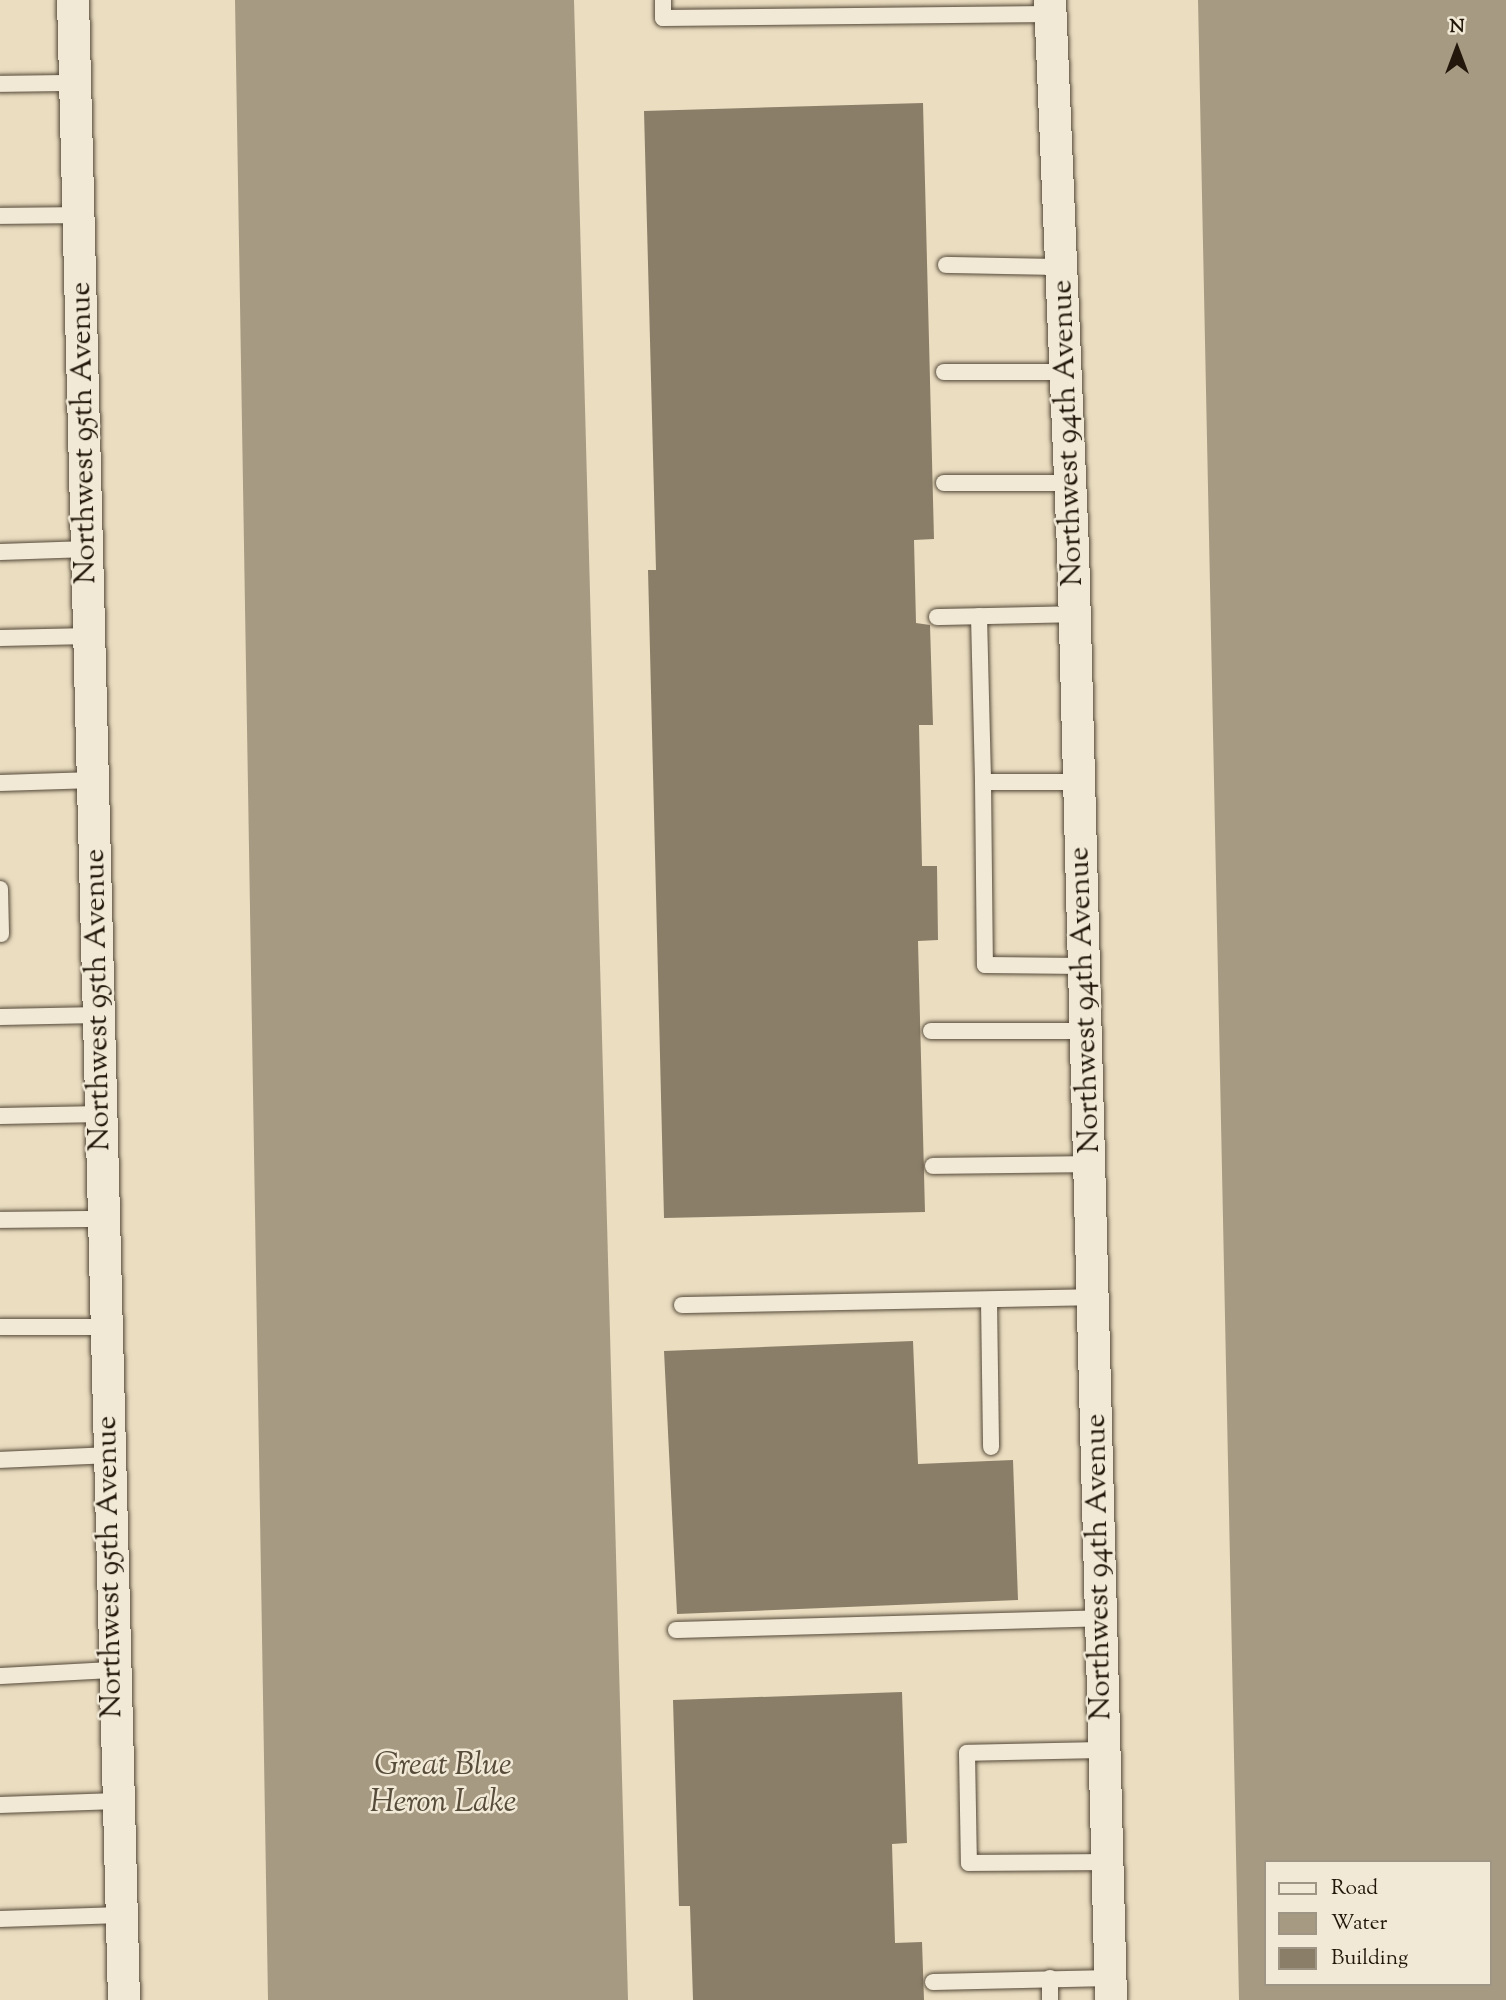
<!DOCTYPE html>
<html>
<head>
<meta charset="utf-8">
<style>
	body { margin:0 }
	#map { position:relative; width:1506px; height:2000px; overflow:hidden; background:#eaddc0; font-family:"Sorts Mill Goudy",serif }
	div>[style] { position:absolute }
	.water>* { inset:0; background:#a69a82 }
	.building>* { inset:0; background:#8a7e69 }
	.roads { filter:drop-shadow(0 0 2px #544838) drop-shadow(0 0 2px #544838) }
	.service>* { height:16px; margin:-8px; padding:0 8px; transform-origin:8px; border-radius:8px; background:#f1e9d6 }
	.minor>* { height:32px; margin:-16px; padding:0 16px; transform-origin:16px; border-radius:16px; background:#f1e9d6 }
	span { translate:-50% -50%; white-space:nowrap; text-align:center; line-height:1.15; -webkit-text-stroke:5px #f1e9d6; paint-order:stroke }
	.street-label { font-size:30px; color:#22170a }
	.water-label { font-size:32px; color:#574b3a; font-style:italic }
	.legend { position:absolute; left:1264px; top:1860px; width:228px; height:126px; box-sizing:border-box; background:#f1e9d6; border:2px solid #9e9584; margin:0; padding:9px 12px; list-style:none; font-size:21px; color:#22170a }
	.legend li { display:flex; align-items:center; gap:14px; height:35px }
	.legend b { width:35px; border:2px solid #9e9584 }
	.north { position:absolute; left:1422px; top:14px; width:70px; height:70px; -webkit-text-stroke:5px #f1e9d6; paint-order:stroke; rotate:0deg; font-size:19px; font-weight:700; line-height:28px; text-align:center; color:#22170a }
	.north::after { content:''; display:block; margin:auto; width:24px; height:32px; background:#22170a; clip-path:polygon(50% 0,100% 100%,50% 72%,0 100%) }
</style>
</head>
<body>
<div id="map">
	<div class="water">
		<div style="clip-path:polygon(235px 0,574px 0,628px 2000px,268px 2000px)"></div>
		<div style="clip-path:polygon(evenodd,1198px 0,1506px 0,1506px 2000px,1239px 2000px,1198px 0,1266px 1862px,1490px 1862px,1490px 1984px,1266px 1984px,1266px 1862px)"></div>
	</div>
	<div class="building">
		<div style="clip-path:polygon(923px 103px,934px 539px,914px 540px,916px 623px,930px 625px,933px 725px,919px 725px,922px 866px,937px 866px,938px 940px,918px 941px,925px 1212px,664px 1218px,648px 570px,656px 570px,644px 111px)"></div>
		<div style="clip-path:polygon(913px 1341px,918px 1464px,1013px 1460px,1018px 1600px,677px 1614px,664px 1351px)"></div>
		<div style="clip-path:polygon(902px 1692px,907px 1843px,892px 1844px,895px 1943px,922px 1942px,924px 2000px,693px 2000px,690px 1906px,679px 1906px,673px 1700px)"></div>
	</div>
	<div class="roads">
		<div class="service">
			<div style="left:663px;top:0;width:18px;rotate:90deg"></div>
			<div style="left:663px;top:18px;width:387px;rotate:-0.6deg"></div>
			<div style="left:0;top:84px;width:76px;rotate:-0.8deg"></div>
			<div style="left:0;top:216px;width:80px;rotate:-0.7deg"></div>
			<div style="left:946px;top:265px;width:117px;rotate:1deg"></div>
			<div style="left:944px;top:372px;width:123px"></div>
			<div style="left:944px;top:483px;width:127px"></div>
			<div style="left:0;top:552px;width:88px;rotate:-2deg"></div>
			<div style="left:979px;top:616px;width:166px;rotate:88.6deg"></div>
			<div style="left:983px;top:782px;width:96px"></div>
			<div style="left:937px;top:617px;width:138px;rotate:-1.2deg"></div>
			<div style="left:0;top:638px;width:90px;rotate:-1.3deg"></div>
			<div style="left:983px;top:782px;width:183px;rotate:89.4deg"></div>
			<div style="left:985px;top:965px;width:100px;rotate:0.6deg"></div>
			<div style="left:0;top:783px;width:94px;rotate:-1.8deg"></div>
			<div style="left:0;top:889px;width:45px;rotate:88.7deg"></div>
			<div style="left:0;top:1017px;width:99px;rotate:-1.2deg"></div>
			<div style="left:931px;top:1031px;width:156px"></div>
			<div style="left:0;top:1116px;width:102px;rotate:-1.1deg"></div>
			<div style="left:933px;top:1166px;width:157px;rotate:-0.7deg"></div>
			<div style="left:0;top:1220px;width:104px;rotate:-0.6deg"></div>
			<div style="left:989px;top:1300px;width:147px;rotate:89.2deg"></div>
			<div style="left:682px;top:1305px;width:412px;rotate:-1.1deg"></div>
			<div style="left:0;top:1327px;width:106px"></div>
			<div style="left:0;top:1460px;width:109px;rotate:-2.6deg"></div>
			<div style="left:676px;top:1630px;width:426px;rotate:-1.6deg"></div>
			<div style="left:0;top:1676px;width:112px;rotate:-3.1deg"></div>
			<div style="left:1105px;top:1750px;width:138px;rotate:178.8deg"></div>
			<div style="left:967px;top:1753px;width:110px;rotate:89deg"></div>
			<div style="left:969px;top:1863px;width:138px;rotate:-0.4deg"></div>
			<div style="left:0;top:1805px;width:117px;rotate:-2deg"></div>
			<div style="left:0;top:1919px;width:121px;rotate:-1.9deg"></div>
			<div style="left:1050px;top:1978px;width:22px;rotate:90deg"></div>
			<div style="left:933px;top:1982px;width:178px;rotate:-1.3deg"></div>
		</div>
		<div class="minor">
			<div style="left:73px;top:0;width:2001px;rotate:88.54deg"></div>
			<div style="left:1050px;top:0;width:548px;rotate:87.6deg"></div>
			<div style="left:1073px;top:548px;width:1452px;rotate:88.5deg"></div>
		</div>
	</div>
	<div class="street-label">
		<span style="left:85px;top:433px;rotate:-91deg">Northwest 95th Avenue</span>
		<span style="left:1069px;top:433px;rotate:-92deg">Northwest 94th Avenue</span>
		<span style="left:99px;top:1000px;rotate:-91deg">Northwest 95th Avenue</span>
		<span style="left:1086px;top:1000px;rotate:-92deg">Northwest 94th Avenue</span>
		<span style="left:111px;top:1567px;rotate:-91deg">Northwest 95th Avenue</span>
		<span style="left:1100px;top:1567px;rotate:-91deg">Northwest 94th Avenue</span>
	</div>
	<div class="water-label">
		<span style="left:443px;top:1785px">Great Blue<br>Heron Lake</span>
	</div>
	<ul class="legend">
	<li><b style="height:9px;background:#f1e9d6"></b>Road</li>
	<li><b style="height:19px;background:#a69a82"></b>Water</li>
	<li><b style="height:19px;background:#8a7e69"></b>Building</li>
	</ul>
	<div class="north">N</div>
</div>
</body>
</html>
